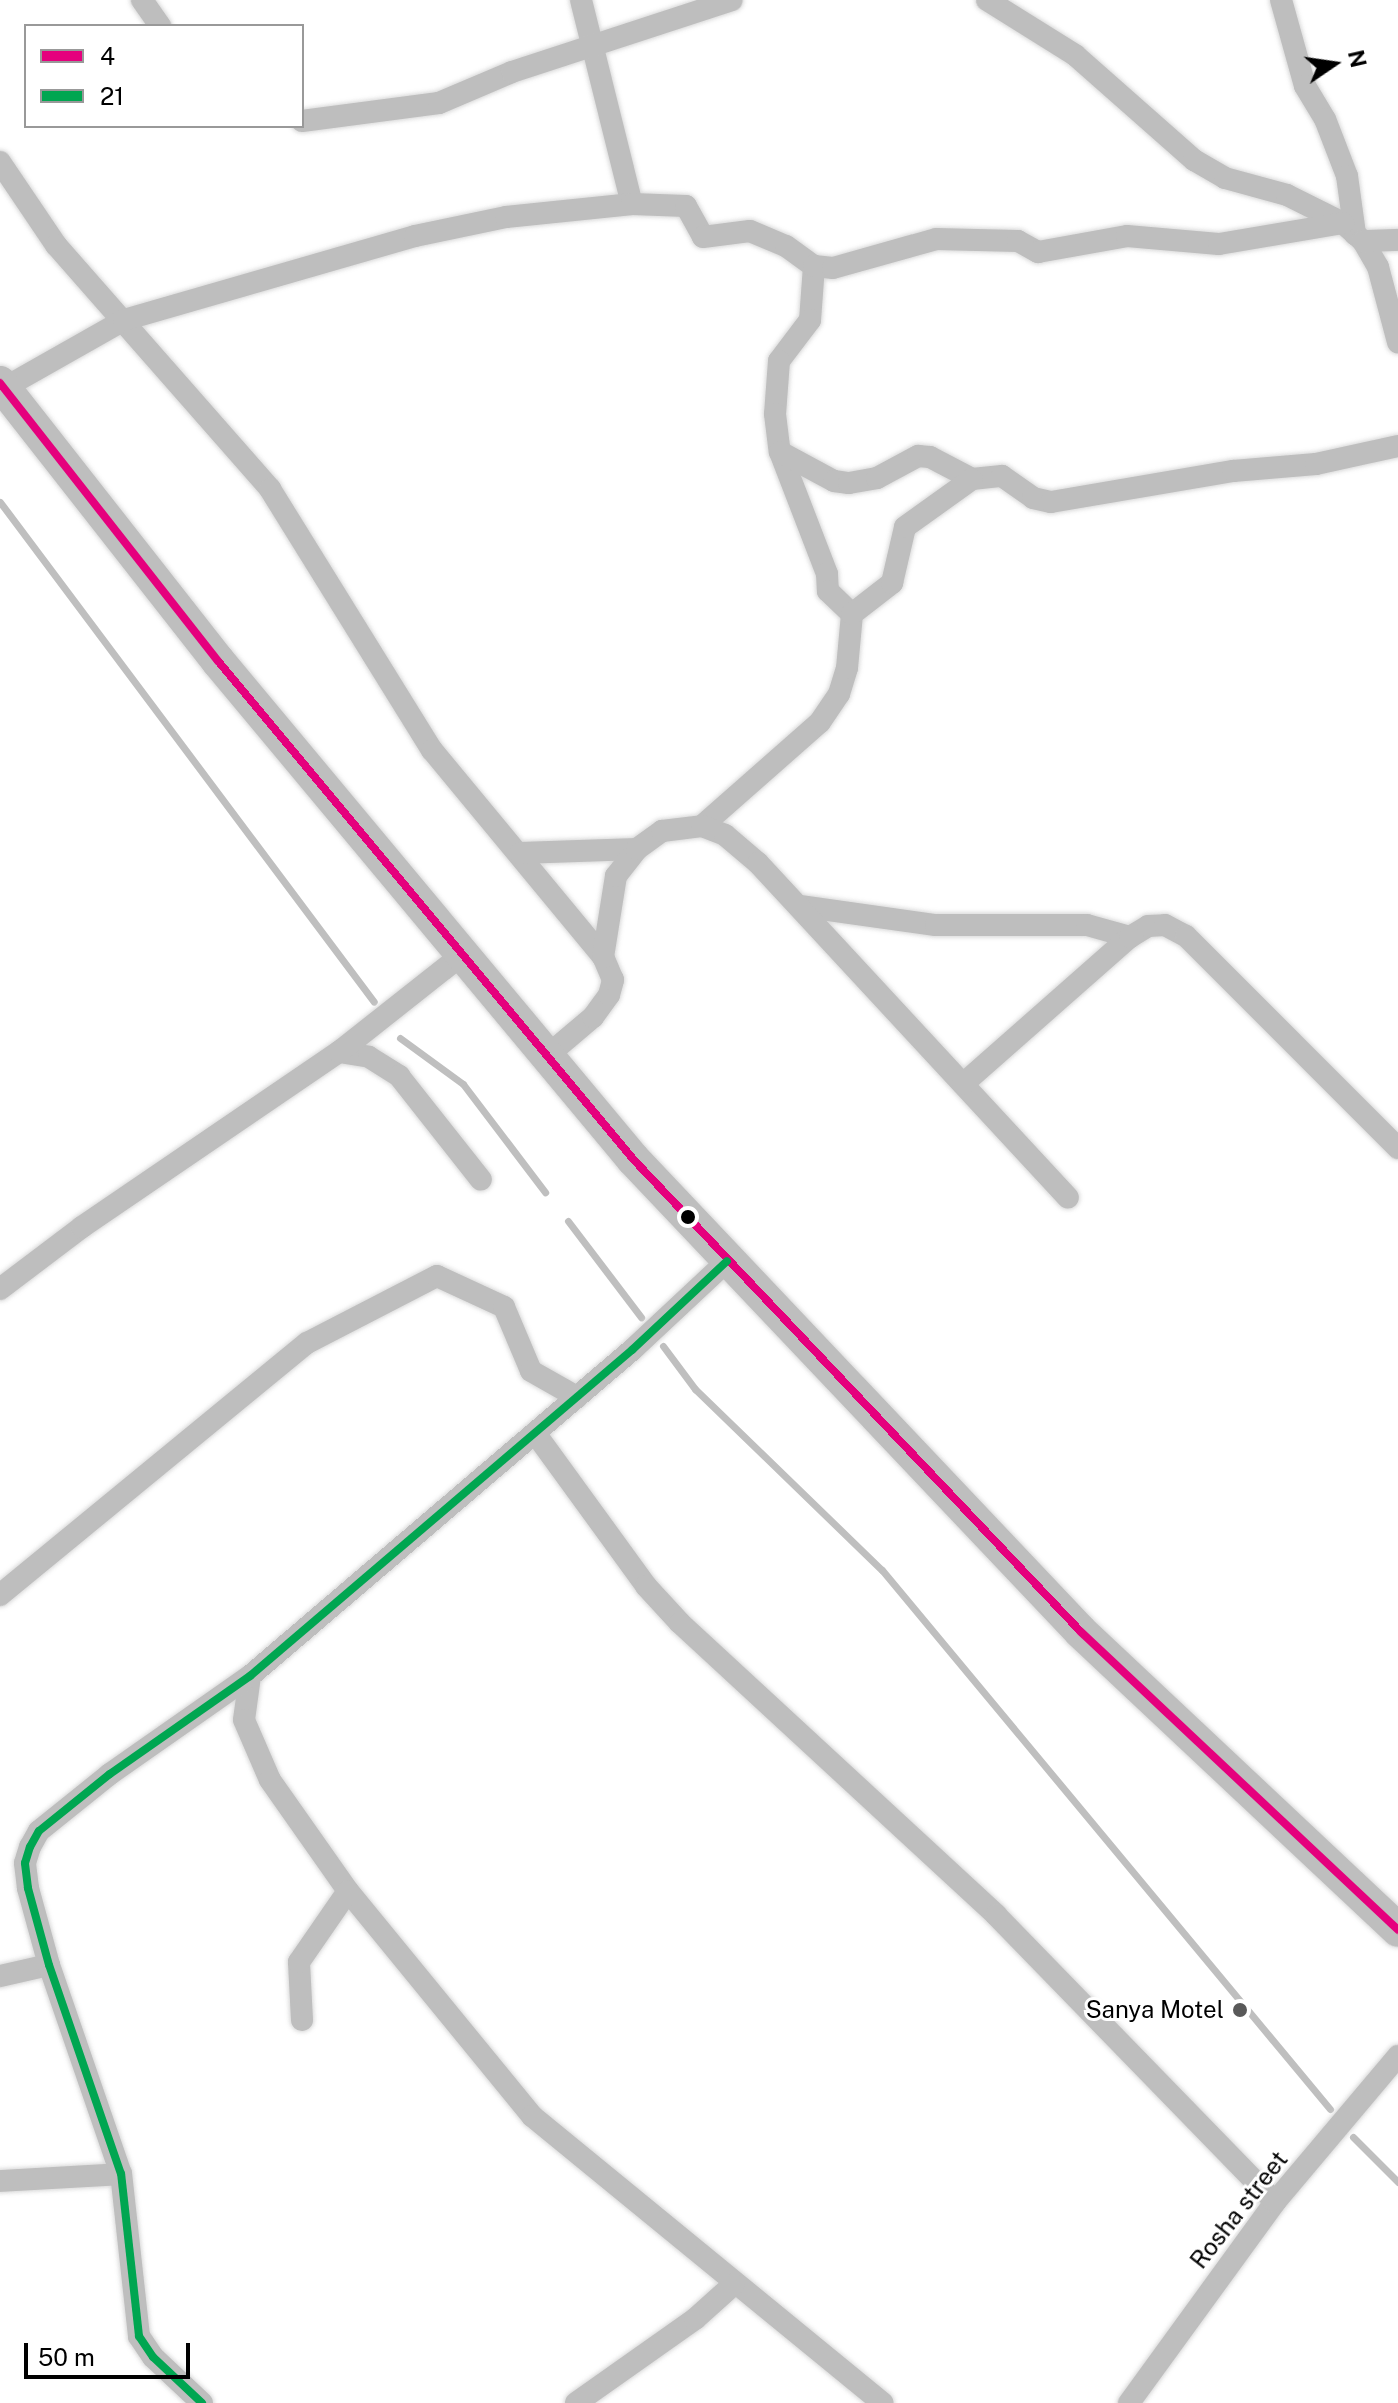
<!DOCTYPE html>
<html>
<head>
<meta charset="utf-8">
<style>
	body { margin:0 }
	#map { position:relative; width:1398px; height:2403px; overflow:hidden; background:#fff; font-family:"Public Sans",sans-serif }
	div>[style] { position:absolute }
	.stream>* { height:7px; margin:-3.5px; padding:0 3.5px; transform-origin:3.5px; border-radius:3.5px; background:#bfbfbf }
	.roads { filter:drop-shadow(0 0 2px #dbdbdb) drop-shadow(0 0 2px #dbdbdb) }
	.minor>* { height:22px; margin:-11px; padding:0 11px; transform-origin:11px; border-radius:11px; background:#bebebe }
	.highway>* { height:34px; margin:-17px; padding:0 17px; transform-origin:17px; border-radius:17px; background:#bebebe }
	.bus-1>* { height:8px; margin:-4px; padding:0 4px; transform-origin:4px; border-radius:4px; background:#e5007d }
	.bus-2>* { height:8px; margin:-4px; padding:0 4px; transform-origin:4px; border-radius:4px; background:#00a651 }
	.dots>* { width:22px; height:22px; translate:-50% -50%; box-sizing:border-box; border:4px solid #fff; border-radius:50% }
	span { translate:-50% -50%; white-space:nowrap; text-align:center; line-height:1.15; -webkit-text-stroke:6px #fff; paint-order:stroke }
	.poi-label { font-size:24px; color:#000 }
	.right { translate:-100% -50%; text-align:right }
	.street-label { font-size:24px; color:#000 }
	.legend { position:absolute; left:24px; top:24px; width:280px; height:104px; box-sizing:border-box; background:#fff; border:2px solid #999; margin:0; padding:10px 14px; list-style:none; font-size:24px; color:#000 }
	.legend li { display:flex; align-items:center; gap:16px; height:40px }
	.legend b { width:40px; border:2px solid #999 }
	.north { position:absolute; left:1294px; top:24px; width:80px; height:80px; -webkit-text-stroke:6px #fff; paint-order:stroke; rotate:77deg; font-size:22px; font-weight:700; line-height:32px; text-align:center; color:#000 }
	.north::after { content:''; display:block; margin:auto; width:28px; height:36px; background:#000; clip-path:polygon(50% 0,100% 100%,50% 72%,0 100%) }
	.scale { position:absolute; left:24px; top:2343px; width:166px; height:36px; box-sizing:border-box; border:4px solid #000; border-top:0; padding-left:10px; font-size:24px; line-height:28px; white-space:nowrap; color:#000; -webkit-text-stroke:6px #fff; paint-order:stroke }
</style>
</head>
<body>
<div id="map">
	<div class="stream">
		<div style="left:0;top:502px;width:624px;rotate:53.2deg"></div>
		<div style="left:400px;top:1038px;width:78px;rotate:36.1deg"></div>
		<div style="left:463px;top:1084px;width:136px;rotate:52.8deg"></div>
		<div style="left:568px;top:1221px;width:121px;rotate:52.8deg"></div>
		<div style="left:663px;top:1346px;width:54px;rotate:53.3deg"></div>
		<div style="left:695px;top:1389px;width:260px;rotate:44.1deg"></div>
		<div style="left:882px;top:1570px;width:701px;rotate:50.27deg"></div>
		<div style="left:1353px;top:2137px;width:64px;rotate:45deg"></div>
	</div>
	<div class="roads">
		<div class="minor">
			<div style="left:142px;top:0;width:32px;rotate:55deg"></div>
			<div style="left:581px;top:0;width:210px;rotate:76deg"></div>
			<div style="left:987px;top:0;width:104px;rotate:32deg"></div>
			<div style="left:1075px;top:55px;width:159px;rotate:41.4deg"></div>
			<div style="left:1194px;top:160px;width:36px;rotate:30deg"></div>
			<div style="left:1225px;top:178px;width:64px;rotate:15.3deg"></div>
			<div style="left:1287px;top:195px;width:63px;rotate:26.6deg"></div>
			<div style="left:1343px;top:223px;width:27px;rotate:42deg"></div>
			<div style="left:1363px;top:241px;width:30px;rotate:60deg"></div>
			<div style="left:1378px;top:267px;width:78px;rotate:75.1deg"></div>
			<div style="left:1281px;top:0;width:89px;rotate:74.4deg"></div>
			<div style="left:1305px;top:86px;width:39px;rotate:59deg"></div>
			<div style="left:1325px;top:119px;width:61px;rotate:68.9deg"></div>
			<div style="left:1347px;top:176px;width:59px;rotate:82.1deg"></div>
			<div style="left:302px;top:121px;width:138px;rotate:-7.5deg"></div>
			<div style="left:439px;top:103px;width:79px;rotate:-23deg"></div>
			<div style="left:512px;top:72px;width:231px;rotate:-18.1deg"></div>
			<div style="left:0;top:162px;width:100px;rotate:56deg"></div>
			<div style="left:56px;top:245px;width:325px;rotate:48.7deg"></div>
			<div style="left:270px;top:489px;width:307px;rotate:58.2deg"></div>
			<div style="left:432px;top:750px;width:268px;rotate:50.4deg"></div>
			<div style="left:1363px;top:241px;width:35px;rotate:-2deg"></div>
			<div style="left:814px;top:266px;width:54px;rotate:94.2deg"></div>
			<div style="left:810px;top:320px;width:51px;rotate:127.1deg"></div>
			<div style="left:779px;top:361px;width:53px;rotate:94.3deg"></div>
			<div style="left:775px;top:414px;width:38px;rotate:83deg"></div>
			<div style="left:780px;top:452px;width:131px;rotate:68.9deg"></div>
			<div style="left:827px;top:574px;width:17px;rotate:87deg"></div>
			<div style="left:828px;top:591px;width:33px;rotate:44deg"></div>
			<div style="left:4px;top:388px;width:138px;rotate:-29.5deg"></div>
			<div style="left:124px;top:320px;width:303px;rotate:-16.1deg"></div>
			<div style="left:415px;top:236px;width:93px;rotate:-11.8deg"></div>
			<div style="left:506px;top:217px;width:127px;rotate:-5.9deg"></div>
			<div style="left:632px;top:204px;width:54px;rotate:2.1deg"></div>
			<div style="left:686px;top:206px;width:35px;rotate:61deg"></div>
			<div style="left:703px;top:237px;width:47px;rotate:-7.3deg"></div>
			<div style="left:750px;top:231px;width:39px;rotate:23deg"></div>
			<div style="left:786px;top:246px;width:34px;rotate:36deg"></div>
			<div style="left:814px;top:266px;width:19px;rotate:6deg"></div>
			<div style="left:833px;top:268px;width:107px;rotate:-15.7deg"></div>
			<div style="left:936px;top:239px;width:82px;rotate:1.4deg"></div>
			<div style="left:1018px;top:241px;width:23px;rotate:29deg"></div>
			<div style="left:1038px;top:252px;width:90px;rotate:-10.2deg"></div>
			<div style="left:1127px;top:236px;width:92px;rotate:5deg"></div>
			<div style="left:1219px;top:244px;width:126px;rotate:-9.6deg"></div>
			<div style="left:780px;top:452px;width:61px;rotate:28.2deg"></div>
			<div style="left:834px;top:481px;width:15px;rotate:8deg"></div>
			<div style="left:849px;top:483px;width:28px;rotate:-10deg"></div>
			<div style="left:877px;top:478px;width:47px;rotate:-28.2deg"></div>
			<div style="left:918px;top:456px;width:12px;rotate:5deg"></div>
			<div style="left:930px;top:457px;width:47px;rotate:27.6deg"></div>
			<div style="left:972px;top:479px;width:30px;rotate:-6deg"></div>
			<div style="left:1002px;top:476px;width:38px;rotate:35deg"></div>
			<div style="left:1033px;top:498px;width:18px;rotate:13deg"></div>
			<div style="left:1051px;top:502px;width:185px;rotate:-9.7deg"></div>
			<div style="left:1233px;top:471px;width:83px;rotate:-4.8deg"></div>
			<div style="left:1316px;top:464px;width:84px;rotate:-12.4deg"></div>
			<div style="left:702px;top:826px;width:157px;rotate:-41.4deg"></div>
			<div style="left:820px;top:722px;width:34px;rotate:-56deg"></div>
			<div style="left:839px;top:694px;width:27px;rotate:-73deg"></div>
			<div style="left:847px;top:668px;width:54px;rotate:-84.7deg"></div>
			<div style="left:852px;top:614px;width:51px;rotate:-37.8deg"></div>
			<div style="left:892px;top:583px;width:57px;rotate:-76.9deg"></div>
			<div style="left:905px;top:527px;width:82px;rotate:-35.6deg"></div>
			<div style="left:520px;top:853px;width:117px;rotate:-2deg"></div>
			<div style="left:800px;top:906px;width:137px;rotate:8deg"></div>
			<div style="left:936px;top:925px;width:151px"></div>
			<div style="left:1087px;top:925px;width:45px;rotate:15.6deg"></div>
			<div style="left:339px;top:1052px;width:30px;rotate:9deg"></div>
			<div style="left:369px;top:1057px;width:36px;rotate:32deg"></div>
			<div style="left:399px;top:1076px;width:132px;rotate:51.7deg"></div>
			<div style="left:548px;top:1055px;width:59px;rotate:-40.2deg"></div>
			<div style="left:593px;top:1017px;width:27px;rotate:-54deg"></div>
			<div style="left:609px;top:995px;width:16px;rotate:-75deg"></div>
			<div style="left:613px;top:980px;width:25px;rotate:-113deg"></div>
			<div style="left:603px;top:957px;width:82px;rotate:-80.9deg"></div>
			<div style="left:616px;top:876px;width:34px;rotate:-52deg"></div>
			<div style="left:637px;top:849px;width:31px;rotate:-36deg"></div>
			<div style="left:662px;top:831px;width:40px;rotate:-7.1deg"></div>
			<div style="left:702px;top:826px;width:25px;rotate:21deg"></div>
			<div style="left:725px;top:835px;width:43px;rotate:40.3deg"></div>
			<div style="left:758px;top:863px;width:456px;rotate:47.2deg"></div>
			<div style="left:963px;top:1084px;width:222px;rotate:-41.4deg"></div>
			<div style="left:1130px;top:937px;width:21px;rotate:-31deg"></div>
			<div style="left:1148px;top:926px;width:17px;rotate:-3deg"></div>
			<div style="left:1165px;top:925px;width:24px;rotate:28deg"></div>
			<div style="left:1186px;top:936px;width:300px;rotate:45deg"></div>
			<div style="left:0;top:1289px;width:103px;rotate:-37.1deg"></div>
			<div style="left:82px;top:1227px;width:311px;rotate:-34.3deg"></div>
			<div style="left:339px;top:1052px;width:158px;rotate:-38.3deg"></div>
			<div style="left:535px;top:1433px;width:189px;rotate:54deg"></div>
			<div style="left:646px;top:1586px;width:50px;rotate:47.4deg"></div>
			<div style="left:680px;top:1623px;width:430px;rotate:42.7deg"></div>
			<div style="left:996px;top:1915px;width:400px;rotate:45.8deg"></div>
			<div style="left:0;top:1595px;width:397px;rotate:-39.4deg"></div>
			<div style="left:307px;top:1343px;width:146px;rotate:-27.3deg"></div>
			<div style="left:437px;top:1276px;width:74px;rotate:24.8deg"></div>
			<div style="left:504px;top:1307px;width:69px;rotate:67.1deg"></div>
			<div style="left:531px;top:1371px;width:53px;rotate:29.5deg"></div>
			<div style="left:250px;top:1676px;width:44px;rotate:97.8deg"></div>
			<div style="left:244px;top:1720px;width:65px;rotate:66.6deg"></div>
			<div style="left:270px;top:1780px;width:136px;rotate:54.9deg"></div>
			<div style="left:348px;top:1891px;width:291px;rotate:50.7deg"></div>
			<div style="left:532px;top:2116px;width:453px;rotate:39.3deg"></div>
			<div style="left:0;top:1976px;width:50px;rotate:-12.7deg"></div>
			<div style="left:302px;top:2020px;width:58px;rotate:-93deg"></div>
			<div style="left:299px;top:1962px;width:86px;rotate:-55.4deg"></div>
			<div style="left:0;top:2181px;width:121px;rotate:-3.3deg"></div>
			<div style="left:202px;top:2403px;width:67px;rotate:-136.8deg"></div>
			<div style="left:153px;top:2357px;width:25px;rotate:-124deg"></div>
			<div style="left:139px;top:2336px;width:163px;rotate:-96.3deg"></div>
			<div style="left:121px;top:2174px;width:221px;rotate:-109deg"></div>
			<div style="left:49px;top:1965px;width:80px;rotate:-105.3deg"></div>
			<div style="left:28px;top:1888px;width:25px;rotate:-97deg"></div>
			<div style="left:25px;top:1863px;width:17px;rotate:-73deg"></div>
			<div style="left:30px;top:1847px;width:18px;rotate:-61deg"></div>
			<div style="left:39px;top:1831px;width:91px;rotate:-38.8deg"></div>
			<div style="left:110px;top:1774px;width:171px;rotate:-35deg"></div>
			<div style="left:250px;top:1676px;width:502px;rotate:-40.48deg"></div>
			<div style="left:632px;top:1350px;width:130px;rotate:-43.1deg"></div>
			<div style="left:576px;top:2403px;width:146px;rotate:-35.2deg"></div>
			<div style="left:695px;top:2319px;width:52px;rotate:-41.9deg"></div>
			<div style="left:1129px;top:2403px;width:248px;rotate:-54deg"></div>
			<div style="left:1275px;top:2202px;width:191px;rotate:-49.9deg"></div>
		</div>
		<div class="highway">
			<div style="left:0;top:383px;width:353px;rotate:51.9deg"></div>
			<div style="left:218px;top:661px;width:648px;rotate:50.19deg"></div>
			<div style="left:633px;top:1159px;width:651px;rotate:46.55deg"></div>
			<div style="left:1081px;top:1632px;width:435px;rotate:43.2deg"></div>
		</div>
	</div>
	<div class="bus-1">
		<div style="left:0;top:383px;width:353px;rotate:51.9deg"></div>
		<div style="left:218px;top:661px;width:648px;rotate:50.19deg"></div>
		<div style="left:633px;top:1159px;width:651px;rotate:46.55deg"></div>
		<div style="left:1081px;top:1632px;width:435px;rotate:43.2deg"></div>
	</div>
	<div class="bus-2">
		<div style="left:202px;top:2403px;width:67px;rotate:-136.8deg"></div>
		<div style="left:153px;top:2357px;width:25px;rotate:-124deg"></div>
		<div style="left:139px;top:2336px;width:163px;rotate:-96.3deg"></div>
		<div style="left:121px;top:2174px;width:221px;rotate:-109deg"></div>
		<div style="left:49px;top:1965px;width:80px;rotate:-105.3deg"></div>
		<div style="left:28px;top:1888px;width:25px;rotate:-97deg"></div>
		<div style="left:25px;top:1863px;width:17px;rotate:-73deg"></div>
		<div style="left:30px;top:1847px;width:18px;rotate:-61deg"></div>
		<div style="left:39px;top:1831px;width:91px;rotate:-38.8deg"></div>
		<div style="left:110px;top:1774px;width:171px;rotate:-35deg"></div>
		<div style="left:250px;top:1676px;width:502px;rotate:-40.48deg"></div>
		<div style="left:632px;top:1350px;width:130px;rotate:-43.1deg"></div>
	</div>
	<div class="dots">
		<div style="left:688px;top:1217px;background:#000"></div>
		<div style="left:1240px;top:2010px;background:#595959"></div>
	</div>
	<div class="poi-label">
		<span class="right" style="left:1224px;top:2010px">Sanya Motel</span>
	</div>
	<div class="street-label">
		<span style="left:1239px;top:2210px;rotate:-52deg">Rosha street</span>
	</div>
	<ul class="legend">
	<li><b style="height:10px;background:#e5007d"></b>4</li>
	<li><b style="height:10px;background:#00a651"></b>21</li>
	</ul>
	<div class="north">N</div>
	<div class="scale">50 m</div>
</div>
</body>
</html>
